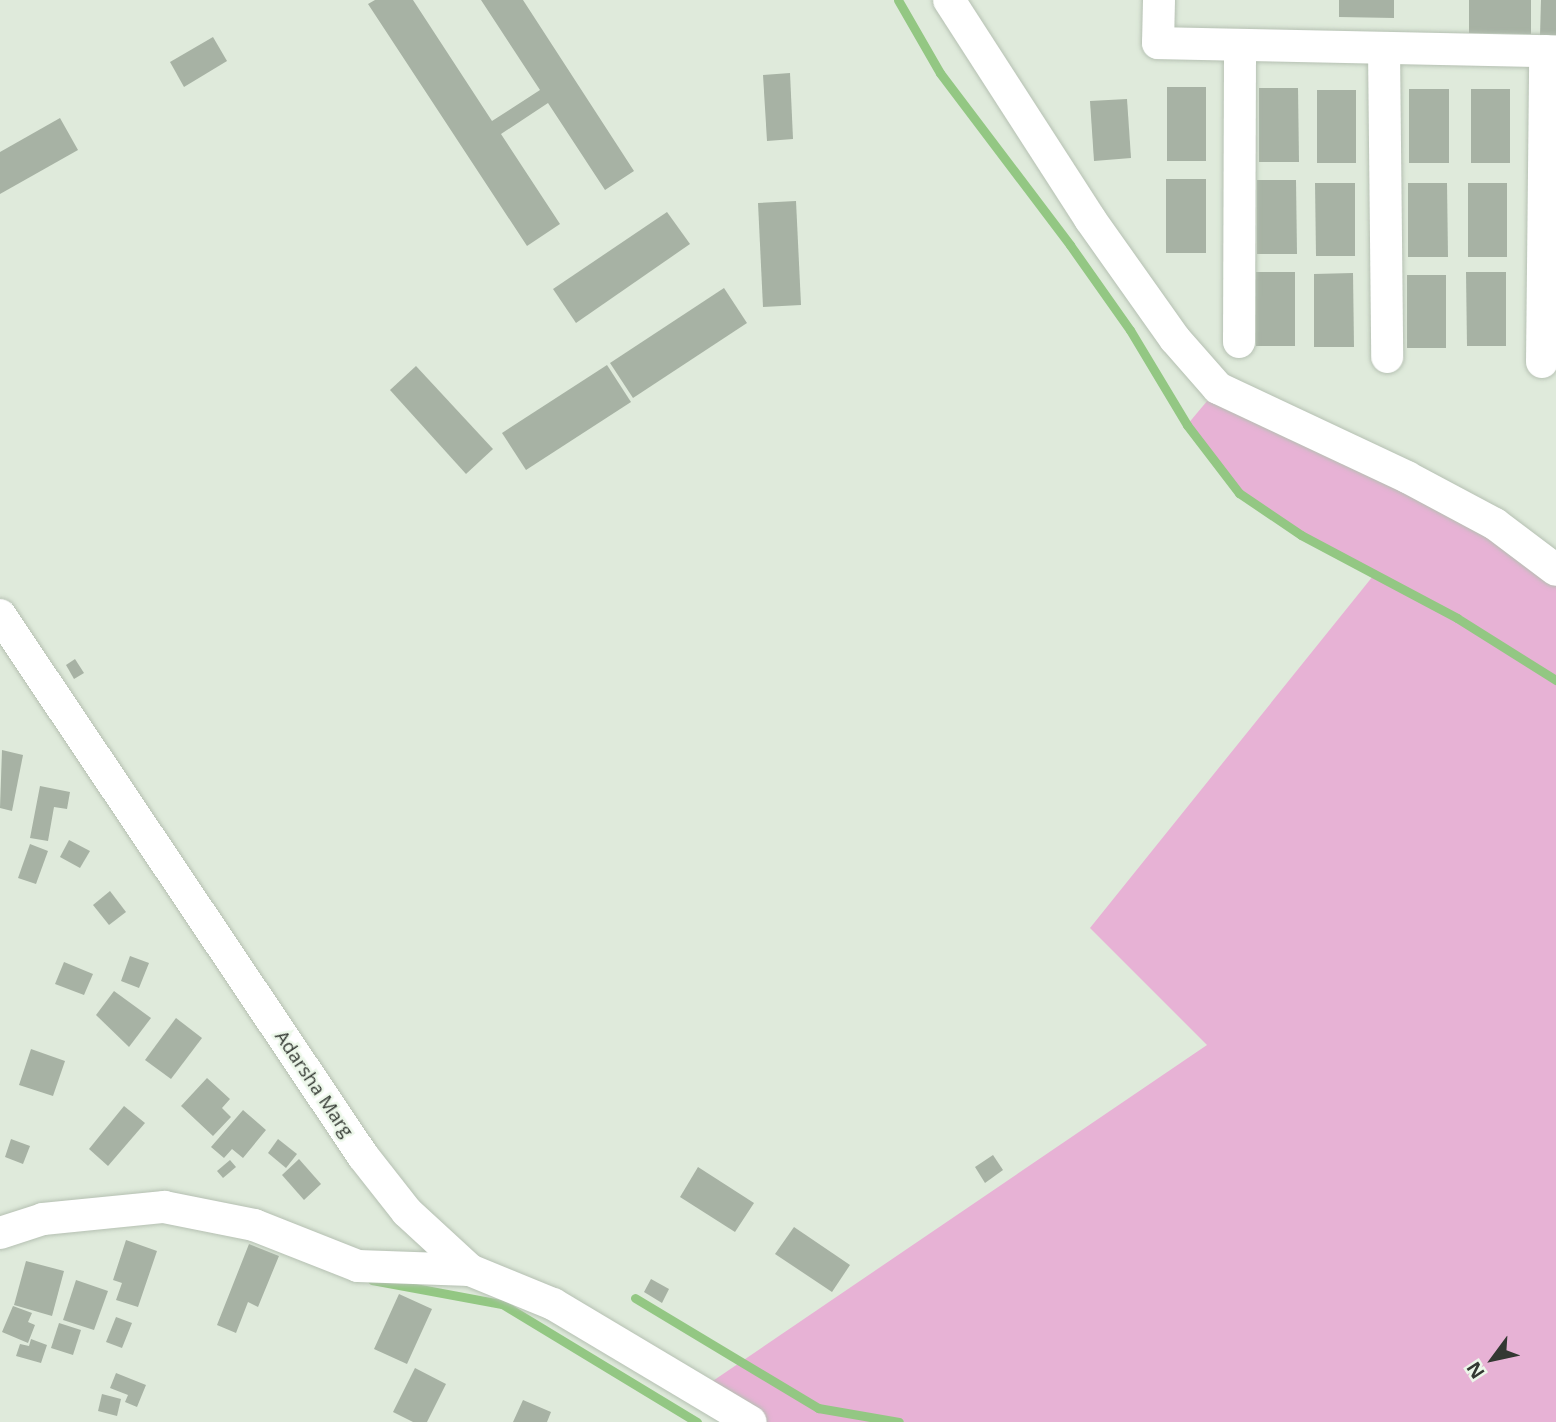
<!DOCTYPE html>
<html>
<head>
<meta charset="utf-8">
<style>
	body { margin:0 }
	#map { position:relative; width:1556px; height:1422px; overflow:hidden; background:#dfeadb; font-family:"Open Sans",sans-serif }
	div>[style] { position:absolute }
	.green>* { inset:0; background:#e7b2d5 }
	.stream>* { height:9px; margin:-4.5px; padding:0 4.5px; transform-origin:4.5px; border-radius:4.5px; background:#93c783 }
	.building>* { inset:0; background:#a7b2a4 }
	.roads { filter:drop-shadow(0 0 2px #b5c0b2) drop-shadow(0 0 2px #b5c0b2) }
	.minor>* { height:32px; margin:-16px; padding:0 16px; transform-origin:16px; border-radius:16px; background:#fff }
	span { translate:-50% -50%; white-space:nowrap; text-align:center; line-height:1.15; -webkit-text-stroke:5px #ecf7e9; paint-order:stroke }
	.street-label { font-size:19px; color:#333832 }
	.north { position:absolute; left:1458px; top:1324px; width:70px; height:70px; -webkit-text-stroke:5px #ecf7e9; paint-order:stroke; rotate:237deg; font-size:19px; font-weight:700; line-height:28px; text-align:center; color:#333832 }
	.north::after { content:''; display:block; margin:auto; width:24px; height:32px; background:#333832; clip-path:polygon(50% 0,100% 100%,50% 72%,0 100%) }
</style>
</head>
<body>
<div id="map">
	<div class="green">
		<div style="clip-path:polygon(1218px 388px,1556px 570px,1556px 1422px,751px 1422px,698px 1391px,1207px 1045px,1090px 928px,1373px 576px,1239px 493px,1187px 425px)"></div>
	</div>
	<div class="stream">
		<div style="left:898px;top:0;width:84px;rotate:60.1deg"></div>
		<div style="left:940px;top:73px;width:216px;rotate:52.9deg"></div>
		<div style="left:1070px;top:245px;width:104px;rotate:54.8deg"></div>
		<div style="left:1130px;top:330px;width:111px;rotate:59deg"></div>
		<div style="left:1187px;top:425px;width:86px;rotate:52.6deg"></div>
		<div style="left:1239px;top:493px;width:75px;rotate:34.1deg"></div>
		<div style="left:1301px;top:535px;width:177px;rotate:28deg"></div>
		<div style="left:1457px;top:618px;width:117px;rotate:32.1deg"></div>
		<div style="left:372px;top:1280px;width:132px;rotate:10.5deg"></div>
		<div style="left:502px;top:1304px;width:228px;rotate:31.2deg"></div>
		<div style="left:635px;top:1298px;width:214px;rotate:31deg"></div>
		<div style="left:818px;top:1408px;width:82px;rotate:9.8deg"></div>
	</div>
	<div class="building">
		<div style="clip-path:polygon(375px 0,413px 0,492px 121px,540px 90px,481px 0,523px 0,634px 171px,605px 190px,548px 103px,501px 134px,560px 224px,527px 246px,368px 4px)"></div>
		<div style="clip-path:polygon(1339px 0,1394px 0,1394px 18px,1339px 17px)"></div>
		<div style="clip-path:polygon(1469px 0,1531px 0,1531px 34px,1469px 33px)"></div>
		<div style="clip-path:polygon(1541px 0,1556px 0,1556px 36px,1540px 36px)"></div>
		<div style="clip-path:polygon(213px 37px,227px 61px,184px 87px,170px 62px)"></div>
		<div style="clip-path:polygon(790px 73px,793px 139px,767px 141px,763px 75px)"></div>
		<div style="clip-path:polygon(1167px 87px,1206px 87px,1206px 161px,1167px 161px)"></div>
		<div style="clip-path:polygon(1259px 88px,1298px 88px,1299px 162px,1259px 162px)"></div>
		<div style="clip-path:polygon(1409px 89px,1449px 89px,1449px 163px,1409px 163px)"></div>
		<div style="clip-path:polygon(1471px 89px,1510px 89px,1510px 163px,1471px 163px)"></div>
		<div style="clip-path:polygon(1317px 90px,1356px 90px,1356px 163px,1317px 163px)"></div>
		<div style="clip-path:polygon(1127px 99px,1131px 158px,1094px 161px,1090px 101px)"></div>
		<div style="clip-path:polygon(60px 118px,78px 150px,0 194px,0 152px)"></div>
		<div style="clip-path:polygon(1166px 179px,1206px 179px,1206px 253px,1166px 253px)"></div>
		<div style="clip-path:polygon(1257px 180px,1296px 180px,1297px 254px,1257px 254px)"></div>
		<div style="clip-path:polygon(1315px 183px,1355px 183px,1355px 256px,1316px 256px)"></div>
		<div style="clip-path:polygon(1408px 183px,1447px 183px,1448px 257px,1408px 257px)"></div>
		<div style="clip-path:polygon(1468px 183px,1507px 183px,1507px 257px,1468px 257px)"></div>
		<div style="clip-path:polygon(796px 201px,801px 305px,763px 307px,758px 203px)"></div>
		<div style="clip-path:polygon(667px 212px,690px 244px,576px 323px,553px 289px)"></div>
		<div style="clip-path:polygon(1256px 272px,1295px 272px,1295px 346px,1256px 346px)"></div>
		<div style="clip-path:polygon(1466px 272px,1506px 272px,1506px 346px,1467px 346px)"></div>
		<div style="clip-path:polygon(1353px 273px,1354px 347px,1314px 347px,1314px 274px)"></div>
		<div style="clip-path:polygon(1407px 275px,1446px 275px,1446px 348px,1407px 348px)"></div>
		<div style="clip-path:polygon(724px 288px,747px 323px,633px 398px,610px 363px)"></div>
		<div style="clip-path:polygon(607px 365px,631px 402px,526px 470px,502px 433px)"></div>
		<div style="clip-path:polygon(416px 366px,493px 449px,466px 474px,390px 390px)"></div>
		<div style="clip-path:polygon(75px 659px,84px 673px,74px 679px,66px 665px)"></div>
		<div style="clip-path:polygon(2px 750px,23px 755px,12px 811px,0 808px)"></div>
		<div style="clip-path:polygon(40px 786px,70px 792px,67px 809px,54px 807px,48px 841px,30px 838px)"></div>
		<div style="clip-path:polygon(69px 840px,90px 851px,80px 868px,60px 857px)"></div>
		<div style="clip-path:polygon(30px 844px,48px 851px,36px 884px,18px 878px)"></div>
		<div style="clip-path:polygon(110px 891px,126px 912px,109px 925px,93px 905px)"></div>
		<div style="clip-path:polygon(130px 956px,149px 963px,139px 988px,121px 981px)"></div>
		<div style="clip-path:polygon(64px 962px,93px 974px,84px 995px,55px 984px)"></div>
		<div style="clip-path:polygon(114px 991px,151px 1018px,129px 1047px,96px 1015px)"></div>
		<div style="clip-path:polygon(176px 1018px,202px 1038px,171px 1079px,145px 1060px)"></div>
		<div style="clip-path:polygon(31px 1049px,65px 1061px,53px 1096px,19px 1085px)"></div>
		<div style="clip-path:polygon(207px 1078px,230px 1099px,222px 1108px,231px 1117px,213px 1136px,181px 1106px)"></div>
		<div style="clip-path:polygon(124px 1106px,145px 1123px,108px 1166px,89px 1149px)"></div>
		<div style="clip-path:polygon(243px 1110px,266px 1130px,243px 1158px,232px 1149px,224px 1158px,211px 1147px)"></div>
		<div style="clip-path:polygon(11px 1139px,30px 1146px,23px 1164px,5px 1157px)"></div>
		<div style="clip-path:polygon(278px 1139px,297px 1154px,286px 1168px,268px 1153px)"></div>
		<div style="clip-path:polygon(993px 1155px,1003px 1170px,985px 1183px,975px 1167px)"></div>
		<div style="clip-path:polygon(299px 1159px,321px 1184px,304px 1200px,282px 1175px)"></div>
		<div style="clip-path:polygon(230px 1160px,236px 1167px,223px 1178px,217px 1171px)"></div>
		<div style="clip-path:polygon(698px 1167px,754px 1203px,735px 1232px,680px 1197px)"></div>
		<div style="clip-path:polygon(794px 1227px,850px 1265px,832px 1292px,775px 1254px)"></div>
		<div style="clip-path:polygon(126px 1240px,157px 1251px,138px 1307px,116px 1300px,122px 1283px,113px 1280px)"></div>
		<div style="clip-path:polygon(249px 1244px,279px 1256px,258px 1307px,248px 1302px,236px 1333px,217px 1325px)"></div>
		<div style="clip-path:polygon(26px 1261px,64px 1271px,52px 1316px,14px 1305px)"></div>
		<div style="clip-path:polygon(651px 1279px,669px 1289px,662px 1303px,644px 1292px)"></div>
		<div style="clip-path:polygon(76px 1280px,108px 1291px,94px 1330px,63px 1320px)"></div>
		<div style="clip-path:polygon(399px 1294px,432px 1309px,407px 1364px,374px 1349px)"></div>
		<div style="clip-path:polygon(13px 1306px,32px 1313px,28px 1322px,35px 1325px,28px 1343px,2px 1332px)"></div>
		<div style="clip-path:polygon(116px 1317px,132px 1323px,122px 1348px,106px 1342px)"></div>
		<div style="clip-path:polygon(59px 1323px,81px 1330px,73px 1355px,51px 1348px)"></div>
		<div style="clip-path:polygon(31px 1339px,47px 1345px,41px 1363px,16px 1356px,20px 1344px,29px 1346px)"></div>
		<div style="clip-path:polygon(415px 1368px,446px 1384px,427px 1422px,413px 1422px,393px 1412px)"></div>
		<div style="clip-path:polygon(116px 1373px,146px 1385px,137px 1407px,125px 1402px,128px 1395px,110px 1388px)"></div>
		<div style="clip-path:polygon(102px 1394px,121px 1399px,117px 1416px,98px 1411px)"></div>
		<div style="clip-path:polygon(523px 1400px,551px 1412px,547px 1422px,513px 1422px)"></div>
	</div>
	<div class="roads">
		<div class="minor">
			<div style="left:949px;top:0;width:260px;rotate:57.2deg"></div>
			<div style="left:1090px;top:219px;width:147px;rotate:54.7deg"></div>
			<div style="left:1175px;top:339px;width:65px;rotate:48.7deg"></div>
			<div style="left:1218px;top:388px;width:209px;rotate:25.2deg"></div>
			<div style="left:1407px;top:477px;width:100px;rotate:28.1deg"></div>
			<div style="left:1495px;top:524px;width:76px;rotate:37deg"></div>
			<div style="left:1159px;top:0;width:43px;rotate:91.3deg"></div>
			<div style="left:1158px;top:43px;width:398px;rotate:1.2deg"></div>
			<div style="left:1384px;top:48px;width:309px;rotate:89.4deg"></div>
			<div style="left:1239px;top:342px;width:294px;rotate:-89.8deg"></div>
			<div style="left:1542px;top:362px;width:311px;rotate:-89.4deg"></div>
			<div style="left:0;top:615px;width:651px;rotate:56.14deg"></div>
			<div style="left:363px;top:1156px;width:71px;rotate:51.8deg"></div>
			<div style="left:407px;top:1212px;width:86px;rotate:42.6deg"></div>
			<div style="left:470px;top:1270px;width:90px;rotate:22.3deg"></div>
			<div style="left:553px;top:1304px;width:230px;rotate:30.8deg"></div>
			<div style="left:0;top:1233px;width:45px;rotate:-18deg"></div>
			<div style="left:43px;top:1219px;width:122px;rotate:-5.7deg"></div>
			<div style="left:164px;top:1207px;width:92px;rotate:11.3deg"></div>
			<div style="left:254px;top:1225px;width:112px;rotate:21.5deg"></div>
			<div style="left:358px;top:1266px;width:112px;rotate:2deg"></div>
		</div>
	</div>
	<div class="street-label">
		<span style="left:314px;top:1084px;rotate:56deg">Adarsha Marg</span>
	</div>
	<div class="north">N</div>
</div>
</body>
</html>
